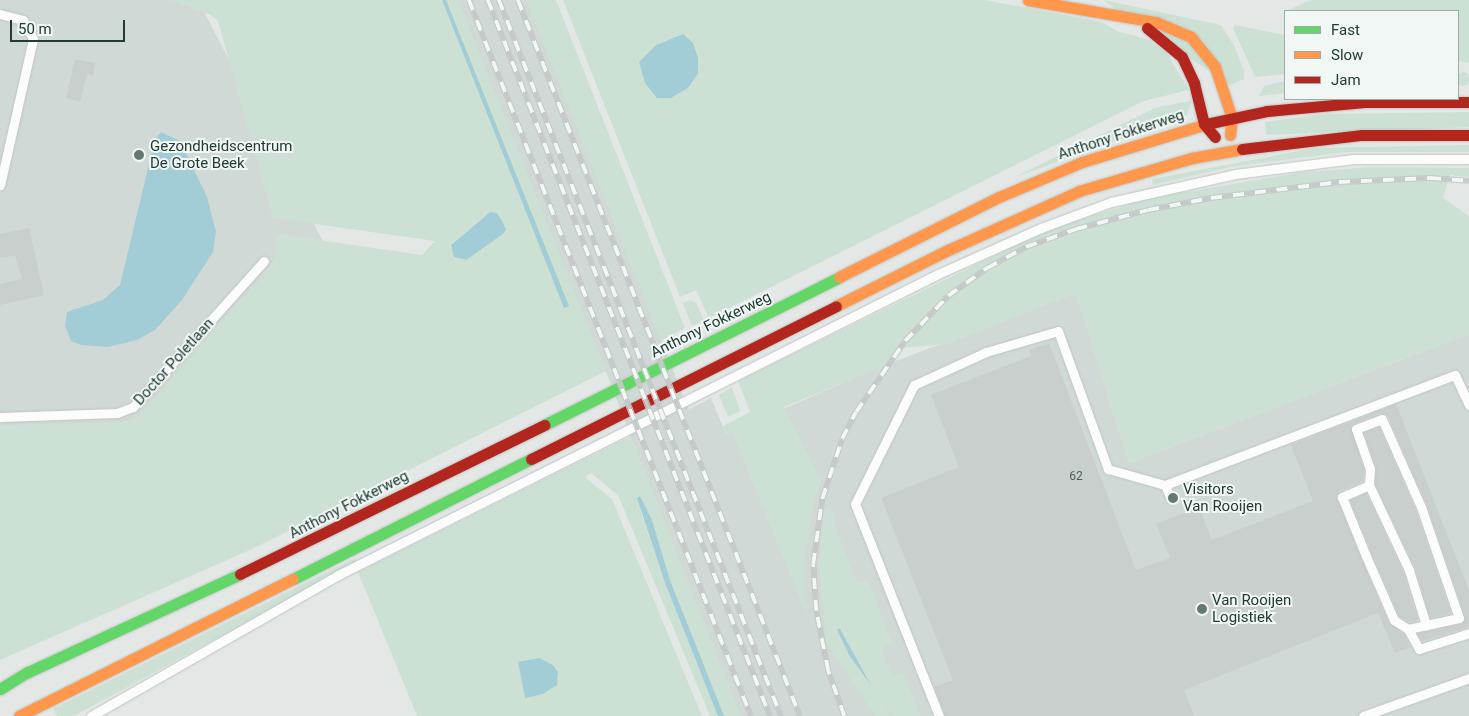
<!DOCTYPE html>
<html>
<head>
<meta charset="utf-8">
<style>
	body { margin:0 }
	#map { position:relative; width:1469px; height:716px; overflow:hidden; background:#e3e8e6; font-family:Roboto,sans-serif }
	div>[style] { position:absolute }
	.built>* { inset:0; background:#d0d9d6 }
	.green>* { inset:0; background:#cce1d3 }
	.round { border-radius:50% }
	.water>* { inset:0; background:#a3cdd6 }
	.building>* { inset:0; background:#c9cfcd }
	.roads { filter:drop-shadow(0 0 1px #c0c5c3) drop-shadow(0 0 1px #c0c5c3) }
	.lane>* { height:9px; margin:-4.5px; padding:0 4.5px; transform-origin:4.5px; border-radius:4.5px; background:#fbfcfb }
	.fast>* { height:11px; margin:-5.5px; padding:0 5.5px; transform-origin:5.5px; border-radius:5.5px; background:#63d668 }
	.slow>* { height:11px; margin:-5.5px; padding:0 5.5px; transform-origin:5.5px; border-radius:5.5px; background:#ff974d }
	.jam>* { height:11px; margin:-5.5px; padding:0 5.5px; transform-origin:5.5px; border-radius:5.5px; background:#b3261e }
	.rail>* { height:5.5px; margin-top:-2.75px; transform-origin:0; background:repeating-linear-gradient(90deg,#f0f7f4 0 11px,#c6c9c9 0 22px); box-sizing:border-box; border-block:1px solid #c6c9c9 }
	.dots>* { width:14px; height:14px; translate:-50% -50%; box-sizing:border-box; border:2px solid #f0f7f4; border-radius:50% }
	span { translate:-50% -50%; white-space:nowrap; text-align:center; line-height:1.15; -webkit-text-stroke:4px #f0f7f4; paint-order:stroke }
	.number-label { font-size:12px; color:#4c615c }
	.number-label span { -webkit-text-stroke-width:0 }
	.street-label { font-size:15px; color:#213b35 }
	.poi-label { font-size:15px; color:#213b35 }
	.left { translate:0 -50%; text-align:left }
	.legend { position:absolute; left:1284px; top:10px; width:175px; height:90px; box-sizing:border-box; background:#f0f7f4; border:1px solid #9daca8; margin:0; padding:6px 9px; list-style:none; font-size:15px; color:#213b35 }
	.legend li { display:flex; align-items:center; gap:10px; height:25px }
	.legend b { width:25px; border:1px solid #9daca8 }
	.scale { position:absolute; left:10px; top:20px; width:115px; height:22px; box-sizing:border-box; border:2px solid #213b35; border-top:0; padding-left:6px; font-size:15px; line-height:18px; white-space:nowrap; color:#213b35; -webkit-text-stroke:4px #f0f7f4; paint-order:stroke }
</style>
</head>
<body>
<div id="map">
	<div class="built">
		<div style="clip-path:polygon(0 0,198px 0,359px 311px,0 575px)"></div>
		<div style="clip-path:polygon(433px 0,555px 0,661px 339px,687px 406px,690px 409px,711px 398px,726px 434px,877px 368px,1076px 293px,1129px 463px,1469px 334px,1469px 716px,713px 716px,645px 473px,605px 369px)"></div>
	</div>
	<div class="green">
		<div style="clip-path:polygon(evenodd,170px 0,458px 0,606px 371px,250px 550px,0 660px,0 425px,124px 422px,138px 417px,269px 268px,276px 255px,277px 234px,422px 255px,435px 241px,273px 218px,218px 21px,211px 15px,170px 0,490px 212px,503px 234px,491px 242px,451px 244px,490px 212px)"></div>
		<div style="clip-path:polygon(526px 0,556px 0,685px 328px,661px 341px)"></div>
		<div style="clip-path:polygon(evenodd,563px 0,985px 0,1102px 22px,1117px 31px,1149px 40px,1166px 52px,1189px 90px,1144px 101px,709px 318px,696px 290px,680px 297px,563px 0,683px 34px,698px 74px,688px 88px,671px 98px,656px 45px,683px 34px)"></div>
		<div style="clip-path:polygon(1103px 0,1221px 25px,1234px 45px,1244px 72px,1244px 79px,1230px 85px)"></div>
		<div style="clip-path:polygon(1310px 0,1469px 0,1469px 63px,1458px 61px,1458px 11px,1287px 11px)"></div>
		<div style="clip-path:polygon(1235px 25px,1285px 35px,1285px 74px,1255px 77px,1233px 28px)"></div>
		<div class="round" style="left:1456px;top:72px;width:14px;height:14px"></div>
		<div style="clip-path:polygon(1285px 81px,1285px 93px,1259px 96px,1264px 86px)"></div>
		<div style="clip-path:polygon(1192px 101px,1186px 116px,1015px 177px,1157px 107px)"></div>
		<div style="clip-path:polygon(1469px 112px,1469px 127px,1266px 135px,1265px 122px,1326px 114px)"></div>
		<div style="clip-path:polygon(1469px 145px,1469px 152px,1345px 152px,1230px 167px,1153px 185px,1152px 179px,1315px 148px)"></div>
		<div style="clip-path:polygon(1372px 167px,1469px 168px,1469px 177px,1450px 175px,1443px 198px,1469px 216px,1469px 334px,1129px 463px,1076px 293px,947px 344px,900px 348px,887px 365px,784px 407px,821px 480px,813px 507px,804px 565px,804px 600px,808px 618px,732px 432px,726px 434px,723px 426px,750px 412px,738px 381px,1051px 228px,1151px 198px,1303px 172px)"></div>
		<div style="clip-path:polygon(690px 300px,696px 303px,704px 320px,695px 325px,691px 325px,683px 303px)"></div>
		<div style="clip-path:polygon(732px 387px,740px 411px,728px 417px,719px 395px)"></div>
		<div style="clip-path:polygon(631px 436px,741px 716px,724px 716px,670px 580px,652px 520px,640px 509px,665px 583px,718px 716px,710px 716px,618px 495px,591px 473px,586px 476px,588px 480px,612px 499px,702px 716px,417px 716px,358px 572px)"></div>
		<div style="clip-path:polygon(evenodd,825px 509px,833px 511px,834px 523px,857px 583px,868px 580px,892px 643px,881px 648px,892px 676px,903px 672px,920px 716px,894px 716px,878px 696px,891px 716px,875px 716px,826px 643px,819px 564px,825px 509px,840px 629px,861px 666px,870px 685px,849px 655px,837px 633px,840px 629px)"></div>
		<div style="clip-path:polygon(356px 558px,357px 562px,74px 716px,57px 716px,53px 709px)"></div>
	</div>
	<div class="water">
		<div style="clip-path:polygon(442px 0,446px 0,569px 306px,564px 308px)"></div>
		<div style="clip-path:polygon(683px 34px,693px 43px,698px 58px,698px 74px,688px 88px,671px 98px,657px 98px,645px 83px,639px 62px,656px 45px)"></div>
		<div style="clip-path:polygon(161px 132px,180px 141px,207px 197px,216px 232px,213px 252px,182px 300px,155px 330px,137px 340px,108px 347px,81px 345px,71px 341px,65px 326px,67px 312px,103px 300px,120px 285px,155px 139px)"></div>
		<div style="clip-path:polygon(490px 212px,497px 213px,503px 222px,506px 230px,503px 234px,466px 260px,454px 257px,451px 245px)"></div>
		<div style="clip-path:polygon(640px 496px,652px 520px,670px 580px,724px 716px,718px 716px,665px 583px,637px 498px)"></div>
		<div style="clip-path:polygon(837px 629px,840px 629px,871px 685px,849px 655px)"></div>
		<div style="clip-path:polygon(539px 658px,553px 665px,558px 672px,557px 685px,543px 694px,525px 698px,518px 662px)"></div>
	</div>
	<div class="building">
		<div style="clip-path:polygon(75px 59px,95px 63px,93px 76px,87px 74px,80px 102px,66px 98px)"></div>
		<div style="clip-path:polygon(29px 228px,44px 295px,0 305px,0 284px,22px 279px,15px 256px,0 257px,0 234px)"></div>
		<div style="clip-path:polygon(1049px 343px,1136px 570px,1170px 558px,1156px 524px,1199px 507px,1212px 540px,1313px 501px,1291px 445px,1396px 404px,1469px 590px,1469px 627px,1422px 641px,1418px 633px,1460px 624px,1465px 616px,1427px 505px,1388px 416px,1380px 413px,1351px 425px,1364px 470px,1363px 481px,1339px 491px,1336px 497px,1388px 622px,1403px 633px,1410px 647px,1395px 653px,1378px 613px,1184px 690px,1194px 716px,945px 716px,934px 687px,953px 680px,881px 498px,959px 467px,931px 395px,1031px 356px,1029px 350px)"></div>
		<div style="clip-path:polygon(1379px 427px,1415px 509px,1451px 613px,1430px 618px,1415px 567px,1375px 484px,1376px 467px,1364px 433px)"></div>
		<div style="clip-path:polygon(1366px 493px,1403px 572px,1418px 620px,1409px 622px,1399px 616px,1372px 554px,1350px 500px)"></div>
	</div>
	<div class="roads">
		<div class="lane">
			<div style="left:0;top:14px;width:24px;rotate:15deg"></div>
			<div style="left:23px;top:20px;width:21px;rotate:62deg"></div>
			<div style="left:33px;top:39px;width:150px;rotate:102.7deg"></div>
			<div style="left:0;top:417px;width:117px;rotate:-2deg"></div>
			<div style="left:117px;top:413px;width:17px;rotate:-21deg"></div>
			<div style="left:133px;top:407px;width:196px;rotate:-48.1deg"></div>
			<div style="left:1369px;top:485px;width:94px;rotate:64.8deg"></div>
			<div style="left:1409px;top:570px;width:58px;rotate:72.8deg"></div>
			<div style="left:1171px;top:499px;width:15px;rotate:-113deg"></div>
			<div style="left:1165px;top:485px;width:310px;rotate:-20.8deg"></div>
			<div style="left:1455px;top:375px;width:33px;rotate:65deg"></div>
			<div style="left:1408px;top:629px;width:52px;rotate:-12.2deg"></div>
			<div style="left:1459px;top:618px;width:117px;rotate:-108.9deg"></div>
			<div style="left:1421px;top:507px;width:96px;rotate:-113.9deg"></div>
			<div style="left:1382px;top:419px;width:28px;rotate:159deg"></div>
			<div style="left:1356px;top:429px;width:42px;rotate:70.7deg"></div>
			<div style="left:1370px;top:469px;width:16px;rotate:94deg"></div>
			<div style="left:1369px;top:485px;width:30px;rotate:156deg"></div>
			<div style="left:1342px;top:497px;width:64px;rotate:67.9deg"></div>
			<div style="left:1366px;top:556px;width:70px;rotate:66.4deg"></div>
			<div style="left:1394px;top:620px;width:17px;rotate:33deg"></div>
			<div style="left:1408px;top:629px;width:23px;rotate:61deg"></div>
			<div style="left:1419px;top:649px;width:52px;rotate:-17.7deg"></div>
			<div style="left:91px;top:716px;width:284px;rotate:-29.7deg"></div>
			<div style="left:338px;top:575px;width:671px;rotate:-26.64deg"></div>
			<div style="left:938px;top:274px;width:113px;rotate:-24.1deg"></div>
			<div style="left:1041px;top:228px;width:75px;rotate:-20.4deg"></div>
			<div style="left:1111px;top:202px;width:127px;rotate:-12.7deg"></div>
			<div style="left:1235px;top:174px;width:119px;rotate:-7.2deg"></div>
			<div style="left:1353px;top:159px;width:116px"></div>
			<div style="left:939px;top:716px;width:228px;rotate:-111.6deg"></div>
			<div style="left:855px;top:504px;width:133px;rotate:-63.6deg"></div>
			<div style="left:914px;top:385px;width:79px;rotate:-24.6deg"></div>
			<div style="left:986px;top:352px;width:75px;rotate:-16.3deg"></div>
			<div style="left:1058px;top:331px;width:147px;rotate:70.1deg"></div>
			<div style="left:1108px;top:469px;width:59px;rotate:15.7deg"></div>
			<div style="left:1363px;top:716px;width:113px;rotate:-19.7deg"></div>
		</div>
		<div class="fast">
			<div style="left:544px;top:425px;width:330px;rotate:-26.6deg"></div>
			<div style="left:293px;top:579px;width:267px;rotate:-26.8deg"></div>
			<div style="left:0;top:689px;width:31px;rotate:-32deg"></div>
			<div style="left:26px;top:673px;width:236px;rotate:-24.8deg"></div>
		</div>
		<div class="slow">
			<div style="left:1028px;top:0;width:130px;rotate:9.8deg"></div>
			<div style="left:1156px;top:22px;width:38px;rotate:23deg"></div>
			<div style="left:1191px;top:37px;width:38px;rotate:51deg"></div>
			<div style="left:1215px;top:67px;width:54px;rotate:71.6deg"></div>
			<div style="left:1232px;top:118px;width:17px;rotate:97deg"></div>
			<div style="left:839px;top:277px;width:179px;rotate:-26.6deg"></div>
			<div style="left:999px;top:197px;width:90px;rotate:-22.9deg"></div>
			<div style="left:1082px;top:162px;width:130px;rotate:-17deg"></div>
			<div style="left:836px;top:306px;width:125px;rotate:-26.6deg"></div>
			<div style="left:948px;top:250px;width:144px;rotate:-24.2deg"></div>
			<div style="left:1079px;top:191px;width:118px;rotate:-16.3deg"></div>
			<div style="left:1192px;top:158px;width:51px;rotate:-10.2deg"></div>
			<div style="left:19px;top:716px;width:306px;rotate:-26.6deg"></div>
		</div>
		<div class="jam">
			<div style="left:1147px;top:28px;width:45px;rotate:39.6deg"></div>
			<div style="left:1182px;top:57px;width:29px;rotate:65deg"></div>
			<div style="left:1194px;top:83px;width:42px;rotate:76.3deg"></div>
			<div style="left:1204px;top:124px;width:17px;rotate:50deg"></div>
			<div style="left:1206px;top:124px;width:62px;rotate:-12deg"></div>
			<div style="left:1267px;top:111px;width:98px;rotate:-5.2deg"></div>
			<div style="left:1365px;top:102px;width:104px"></div>
			<div style="left:1242px;top:149px;width:121px;rotate:-6.7deg"></div>
			<div style="left:1362px;top:135px;width:107px"></div>
			<div style="left:531px;top:459px;width:341px;rotate:-26.6deg"></div>
			<div style="left:240px;top:574px;width:339px;rotate:-26.1deg"></div>
		</div>
	</div>
	<div class="rail">
		<div style="left:469px;top:0;width:770px;rotate:68.5deg"></div>
		<div style="left:488px;top:0;width:770px;rotate:68.5deg"></div>
		<div style="left:499px;top:0;width:770px;rotate:68.5deg"></div>
		<div style="left:518px;top:0;width:770px;rotate:68.5deg"></div>
		<div style="left:844px;top:716px;width:48px;rotate:-109.6deg"></div>
		<div style="left:828px;top:671px;width:61px;rotate:-101.3deg"></div>
		<div style="left:816px;top:611px;width:47px;rotate:-93.7deg"></div>
		<div style="left:813px;top:564px;width:66px;rotate:-82.1deg"></div>
		<div style="left:822px;top:499px;width:63px;rotate:-71.6deg"></div>
		<div style="left:842px;top:439px;width:30px;rotate:-63deg"></div>
		<div style="left:856px;top:412px;width:86px;rotate:-55.4deg"></div>
		<div style="left:905px;top:341px;width:62px;rotate:-46.3deg"></div>
		<div style="left:948px;top:296px;width:48px;rotate:-35.7deg"></div>
		<div style="left:987px;top:268px;width:44px;rotate:-28.3deg"></div>
		<div style="left:1026px;top:247px;width:53px;rotate:-19.8deg"></div>
		<div style="left:1076px;top:229px;width:74px;rotate:-14.8deg"></div>
		<div style="left:1148px;top:210px;width:64px;rotate:-10.8deg"></div>
		<div style="left:1211px;top:198px;width:129px;rotate:-7.1deg"></div>
		<div style="left:1339px;top:182px;width:91px;rotate:-2.5deg"></div>
		<div style="left:1430px;top:178px;width:39px;rotate:4deg"></div>
	</div>
	<div class="dots">
		<div style="left:139px;top:155px;background:#657873"></div>
		<div style="left:1173px;top:498px;background:#657873"></div>
		<div style="left:1202px;top:609px;background:#657873"></div>
	</div>
	<div class="number-label">
		<span style="left:1076px;top:477px">62</span>
	</div>
	<div class="street-label">
		<span style="left:1121px;top:135px;rotate:-18deg">Anthony Fokkerweg</span>
		<span style="left:711px;top:325px;rotate:-26deg">Anthony Fokkerweg</span>
		<span style="left:174px;top:362px;rotate:-48deg">Doctor Poletlaan</span>
		<span style="left:349px;top:505px;rotate:-27deg">Anthony Fokkerweg</span>
	</div>
	<div class="poi-label">
		<span class="left" style="left:150px;top:155px">Gezondheidscentrum<br>De Grote Beek</span>
		<span class="left" style="left:1183px;top:498px">Visitors<br>Van Rooijen</span>
		<span class="left" style="left:1212px;top:609px">Van Rooijen<br>Logistiek</span>
	</div>
	<ul class="legend">
	<li><b style="height:6px;background:#63d668"></b>Fast</li>
	<li><b style="height:6px;background:#ff974d"></b>Slow</li>
	<li><b style="height:6px;background:#b3261e"></b>Jam</li>
	</ul>
	<div class="scale">50 m</div>
</div>
</body>
</html>
